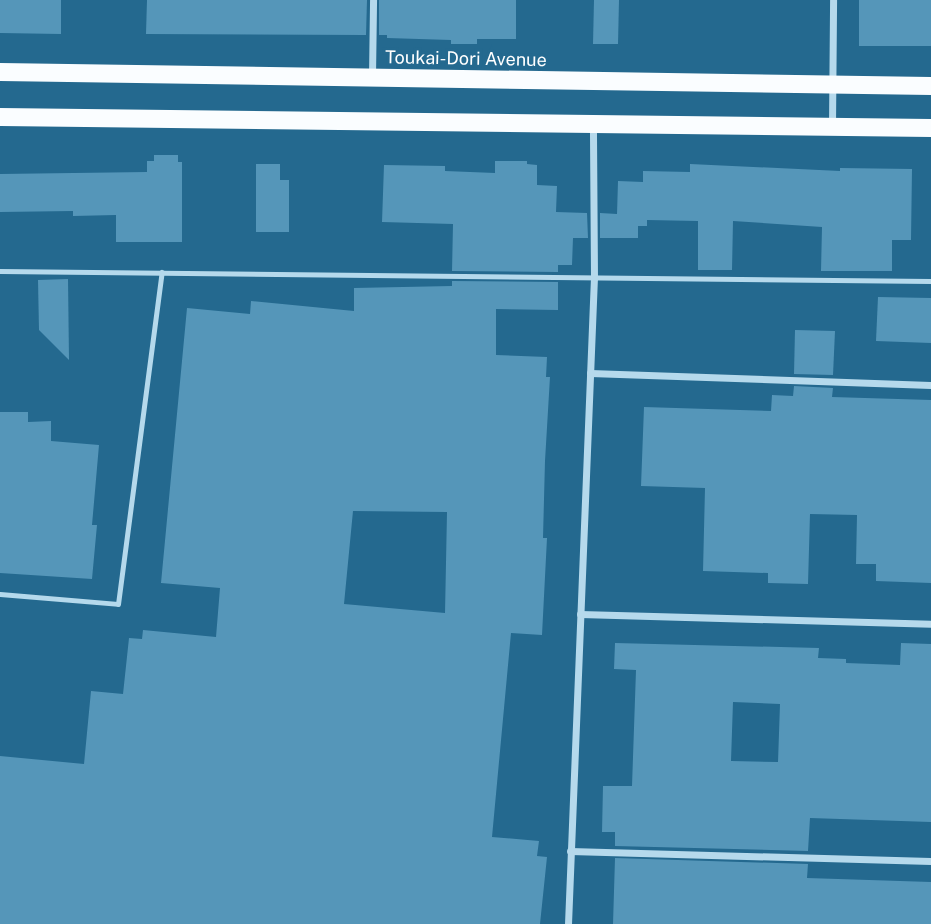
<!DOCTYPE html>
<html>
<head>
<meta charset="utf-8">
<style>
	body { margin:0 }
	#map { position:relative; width:931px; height:924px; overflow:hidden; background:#24698f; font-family:"Public Sans",sans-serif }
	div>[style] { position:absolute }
	.building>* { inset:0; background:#5596b9 }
	.service>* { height:5px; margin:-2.5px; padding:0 2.5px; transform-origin:2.5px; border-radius:2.5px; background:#b5d9ec }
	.minor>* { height:7px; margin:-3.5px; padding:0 3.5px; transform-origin:3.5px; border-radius:3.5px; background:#b5d9ec }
	.primary>* { height:18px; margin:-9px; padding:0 9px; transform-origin:9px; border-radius:9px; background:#fafdff }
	span { translate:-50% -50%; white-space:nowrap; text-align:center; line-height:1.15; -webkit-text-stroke:6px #24698f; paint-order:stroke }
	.street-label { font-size:18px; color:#fff }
</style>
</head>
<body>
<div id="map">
	<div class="building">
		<div style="clip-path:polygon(0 0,61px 0,61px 34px,0 33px)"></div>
		<div style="clip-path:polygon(147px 0,367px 0,366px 35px,146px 34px)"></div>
		<div style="clip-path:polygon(379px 0,516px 0,516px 39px,477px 39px,477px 44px,451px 44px,451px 40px,387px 38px,387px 35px,379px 35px)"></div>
		<div style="clip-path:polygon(594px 0,619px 0,618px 44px,593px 44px)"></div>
		<div style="clip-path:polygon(859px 0,931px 0,931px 46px,859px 46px)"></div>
		<div style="clip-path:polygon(154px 155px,178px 155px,178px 162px,182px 162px,182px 242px,116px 242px,116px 215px,73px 216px,73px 211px,0 212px,0 174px,147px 172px,147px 161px,154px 161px)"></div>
		<div style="clip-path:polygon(495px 161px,527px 161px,527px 164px,537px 165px,537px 185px,557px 186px,556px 212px,587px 213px,588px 238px,573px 238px,572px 265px,558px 265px,558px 272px,452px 271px,453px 224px,382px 222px,384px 165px,445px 166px,445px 171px,495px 173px)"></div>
		<div style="clip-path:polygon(256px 164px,280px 164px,280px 180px,289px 180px,289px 232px,256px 232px)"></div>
		<div style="clip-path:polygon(690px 164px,840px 171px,840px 168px,912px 169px,911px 240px,892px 240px,892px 271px,821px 271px,822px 227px,733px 221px,732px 270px,698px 270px,698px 221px,647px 220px,647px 226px,638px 226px,638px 238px,600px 238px,600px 213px,617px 214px,618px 181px,643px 182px,643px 171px,690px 172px)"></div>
		<div style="clip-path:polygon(68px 279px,69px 360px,39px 330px,38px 280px)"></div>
		<div style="clip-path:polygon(evenodd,452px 281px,558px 282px,558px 310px,496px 309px,496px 355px,547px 357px,546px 377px,550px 377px,545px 461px,543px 538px,547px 538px,542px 635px,511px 633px,492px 837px,539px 841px,537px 856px,547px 857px,540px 924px,0 924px,0 756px,84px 764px,91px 691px,123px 694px,129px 638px,142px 639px,143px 630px,216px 637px,220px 588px,161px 583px,187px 308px,250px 314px,251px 301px,354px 311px,354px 288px,452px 286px,452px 281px,353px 511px,447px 512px,445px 613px,344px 604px,353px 511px)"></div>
		<div style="clip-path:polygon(878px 297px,931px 298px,931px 343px,876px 341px)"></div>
		<div style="clip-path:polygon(795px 330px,835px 331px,833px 375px,794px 374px)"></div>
		<div style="clip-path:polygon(794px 386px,833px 388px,832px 397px,931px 400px,931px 583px,876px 581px,876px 564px,856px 564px,857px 515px,810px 514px,808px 584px,768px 583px,768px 573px,703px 571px,705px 488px,641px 486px,644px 407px,771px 411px,772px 395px,793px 396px)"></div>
		<div style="clip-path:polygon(0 412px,28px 412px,28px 422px,51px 421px,51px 441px,99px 445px,92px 525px,97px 525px,92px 579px,0 573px)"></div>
		<div style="clip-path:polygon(evenodd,615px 643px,819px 648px,818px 658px,846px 659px,846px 663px,900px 665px,901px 643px,931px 644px,931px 822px,810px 818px,808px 851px,615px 846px,615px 832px,602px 832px,603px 786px,632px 786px,636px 670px,614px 669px,615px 643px,733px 702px,780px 704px,778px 762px,731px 761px,733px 702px)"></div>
		<div style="clip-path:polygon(615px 858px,808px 864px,807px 878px,931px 882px,931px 924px,613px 924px)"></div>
	</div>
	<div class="service">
		<div style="left:0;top:271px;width:931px;rotate:0.62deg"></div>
		<div style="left:0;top:594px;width:118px;rotate:4.8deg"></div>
		<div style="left:118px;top:604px;width:335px;rotate:-82.5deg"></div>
	</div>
	<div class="minor">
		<div style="left:372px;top:76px;width:76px;rotate:-89.2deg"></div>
		<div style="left:832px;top:125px;width:125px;rotate:-89.5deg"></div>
		<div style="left:590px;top:373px;width:341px;rotate:2deg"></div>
		<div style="left:580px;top:614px;width:351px;rotate:1.6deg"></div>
		<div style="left:570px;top:851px;width:361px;rotate:1.6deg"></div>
		<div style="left:568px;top:924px;width:647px;rotate:-87.7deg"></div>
		<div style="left:594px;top:278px;width:153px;rotate:-90.4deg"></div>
	</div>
	<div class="primary">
		<div style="left:0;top:72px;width:931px;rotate:0.86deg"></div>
		<div style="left:0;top:117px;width:931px;rotate:0.68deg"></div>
	</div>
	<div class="street-label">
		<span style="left:466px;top:59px;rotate:1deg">Toukai-Dori Avenue</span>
	</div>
</div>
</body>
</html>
